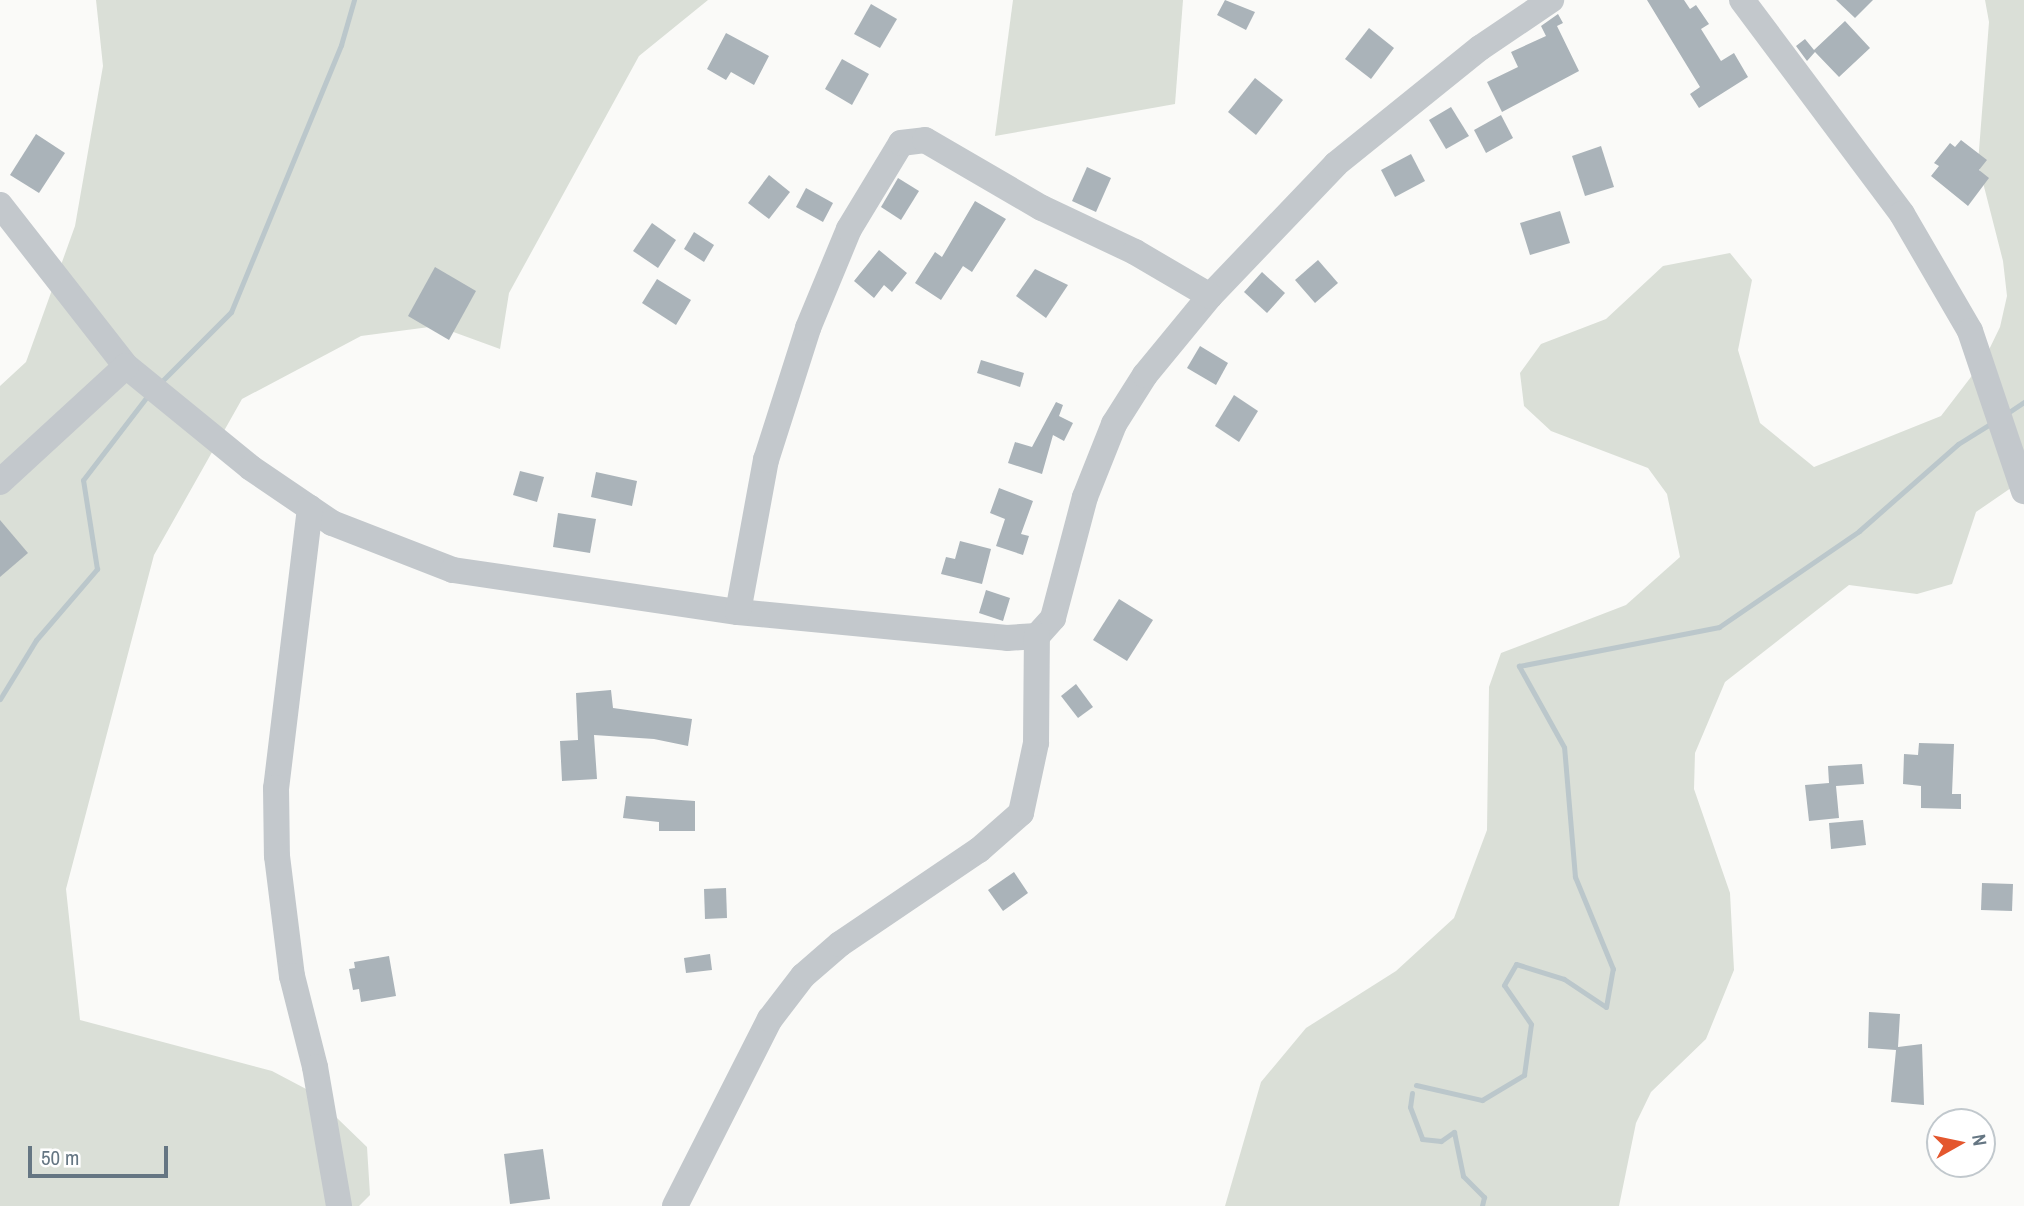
<!DOCTYPE html>
<html>
<head>
<meta charset="utf-8">
<style>
	body { margin:0 }
	#map { position:relative; width:2024px; height:1206px; overflow:hidden; background:#fafaf8; font-family:"Archivo Narrow",sans-serif }
	div>[style] { position:absolute }
	.green>* { inset:0; background:#dadfd7 }
	.stream>* { height:5px; margin:-2.5px; padding:0 2.5px; transform-origin:2.5px; border-radius:2.5px; background:#bbc7cb }
	.building>* { inset:0; background:#aab3b9 }
	.minor>* { height:26px; margin:-13px; padding:0 13px; transform-origin:13px; border-radius:13px; background:#c3c8cc }
	span { translate:-50% -50%; white-space:nowrap; text-align:center; line-height:1.15; -webkit-text-stroke:7px #fff; paint-order:stroke }
	.north { position:absolute; left:1926px; top:1108px; width:70px; height:70px; box-sizing:border-box; background:#fff; border:2px solid #c1c8cd; border-radius:50%; rotate:81deg; font-size:19px; font-weight:700; line-height:28px; text-align:center; color:#657683 }
	.north::after { content:''; display:block; margin:auto; width:24px; height:32px; background:#e4572e; clip-path:polygon(50% 0,100% 100%,50% 72%,0 100%) }
	.scale { position:absolute; left:28px; top:1146px; width:140px; height:32px; box-sizing:border-box; border:4px solid #657683; border-top:0; padding-left:9px; font-size:21px; line-height:24px; white-space:nowrap; color:#657683; -webkit-text-stroke:5px #fff; paint-order:stroke }
</style>
</head>
<body>
<div id="map">
	<div class="green">
		<div style="clip-path:polygon(96px 0,708px 0,639px 56px,509px 293px,500px 349px,437px 326px,361px 336px,242px 399px,154px 555px,66px 889px,80px 1020px,272px 1071px,308px 1090px,367px 1147px,370px 1195px,359px 1206px,0 1206px,0 386px,26px 362px,75px 226px,103px 66px)"></div>
		<div style="clip-path:polygon(1013px 0,1183px 0,1175px 104px,995px 136px)"></div>
		<div style="clip-path:polygon(1985px 0,2024px 0,2024px 479px,1976px 512px,1952px 584px,1917px 594px,1849px 585px,1725px 682px,1695px 753px,1694px 789px,1730px 893px,1734px 970px,1706px 1039px,1651px 1092px,1636px 1123px,1619px 1206px,1225px 1206px,1261px 1082px,1306px 1028px,1396px 971px,1454px 918px,1487px 830px,1489px 687px,1501px 653px,1626px 605px,1680px 557px,1667px 494px,1648px 468px,1551px 431px,1524px 406px,1520px 373px,1541px 344px,1606px 319px,1663px 266px,1730px 253px,1752px 280px,1738px 350px,1760px 423px,1814px 467px,1941px 416px,1984px 360px,2000px 327px,2007px 296px,2003px 261px,1978px 163px,1989px 22px)"></div>
	</div>
	<div class="stream">
		<div style="left:159px;top:384px;width:102px;rotate:-45deg"></div>
		<div style="left:231px;top:312px;width:289px;rotate:-67.6deg"></div>
		<div style="left:341px;top:45px;width:47px;rotate:-73.9deg"></div>
		<div style="left:2006px;top:414px;width:22px;rotate:-34deg"></div>
		<div style="left:0;top:699px;width:69px;rotate:-58.6deg"></div>
		<div style="left:36px;top:640px;width:94px;rotate:-49.3deg"></div>
		<div style="left:97px;top:569px;width:90px;rotate:-98.9deg"></div>
		<div style="left:83px;top:480px;width:108px;rotate:-52.5deg"></div>
		<div style="left:1416px;top:1085px;width:68px;rotate:12.8deg"></div>
		<div style="left:1482px;top:1100px;width:49px;rotate:-30.8deg"></div>
		<div style="left:1524px;top:1075px;width:51px;rotate:-82.2deg"></div>
		<div style="left:1531px;top:1024px;width:47px;rotate:-124.7deg"></div>
		<div style="left:1504px;top:985px;width:24px;rotate:-60deg"></div>
		<div style="left:1516px;top:964px;width:50px;rotate:17.4deg"></div>
		<div style="left:1564px;top:979px;width:50px;rotate:33.7deg"></div>
		<div style="left:1606px;top:1007px;width:39px;rotate:-80deg"></div>
		<div style="left:1613px;top:969px;width:100px;rotate:-112.4deg"></div>
		<div style="left:1575px;top:877px;width:130px;rotate:-94.8deg"></div>
		<div style="left:1564px;top:747px;width:93px;rotate:-119.1deg"></div>
		<div style="left:1519px;top:666px;width:204px;rotate:-11deg"></div>
		<div style="left:1719px;top:627px;width:170px;rotate:-34.4deg"></div>
		<div style="left:1859px;top:531px;width:132px;rotate:-41.3deg"></div>
		<div style="left:1958px;top:444px;width:40px;rotate:-32deg"></div>
		<div style="left:1412px;top:1093px;width:14px;rotate:98deg"></div>
		<div style="left:1410px;top:1107px;width:34px;rotate:69deg"></div>
		<div style="left:1422px;top:1139px;width:19px;rotate:6deg"></div>
		<div style="left:1441px;top:1141px;width:16px;rotate:-35deg"></div>
		<div style="left:1454px;top:1132px;width:45px;rotate:78.4deg"></div>
		<div style="left:1463px;top:1176px;width:30px;rotate:45deg"></div>
		<div style="left:1484px;top:1197px;width:9px;rotate:103deg"></div>
	</div>
	<div class="building">
		<div style="clip-path:polygon(1225px 0,1255px 12px,1246px 30px,1217px 15px)"></div>
		<div style="clip-path:polygon(1647px 0,1684px 0,1690px 9px,1696px 5px,1709px 24px,1701px 29px,1721px 61px,1734px 53px,1748px 77px,1699px 108px,1690px 94px,1700px 87px)"></div>
		<div style="clip-path:polygon(1836px 0,1873px 0,1855px 18px)"></div>
		<div style="clip-path:polygon(871px 4px,897px 19px,880px 48px,854px 34px)"></div>
		<div style="clip-path:polygon(1558px 14px,1563px 23px,1557px 26px,1579px 71px,1502px 112px,1487px 82px,1518px 67px,1511px 52px,1546px 36px,1541px 26px)"></div>
		<div style="clip-path:polygon(1845px 21px,1870px 48px,1839px 77px,1815px 52px,1807px 61px,1796px 46px,1805px 39px,1814px 50px)"></div>
		<div style="clip-path:polygon(1369px 28px,1394px 48px,1371px 79px,1345px 59px)"></div>
		<div style="clip-path:polygon(726px 33px,769px 56px,754px 85px,731px 72px,726px 80px,707px 69px)"></div>
		<div style="clip-path:polygon(842px 59px,869px 74px,852px 105px,825px 89px)"></div>
		<div style="clip-path:polygon(1255px 78px,1283px 100px,1256px 135px,1228px 112px)"></div>
		<div style="clip-path:polygon(1451px 107px,1469px 136px,1446px 149px,1429px 120px)"></div>
		<div style="clip-path:polygon(1501px 115px,1513px 138px,1486px 153px,1474px 130px)"></div>
		<div style="clip-path:polygon(36px 134px,65px 153px,39px 193px,10px 175px)"></div>
		<div style="clip-path:polygon(1961px 140px,1987px 160px,1979px 170px,1989px 178px,1968px 206px,1931px 176px,1939px 166px,1934px 163px,1950px 143px,1955px 147px)"></div>
		<div style="clip-path:polygon(1601px 146px,1614px 187px,1585px 196px,1572px 156px)"></div>
		<div style="clip-path:polygon(1411px 154px,1425px 181px,1395px 197px,1381px 170px)"></div>
		<div style="clip-path:polygon(1087px 167px,1111px 178px,1096px 212px,1072px 201px)"></div>
		<div style="clip-path:polygon(769px 175px,790px 192px,769px 219px,748px 203px)"></div>
		<div style="clip-path:polygon(898px 178px,919px 191px,901px 220px,881px 207px)"></div>
		<div style="clip-path:polygon(806px 188px,833px 203px,823px 222px,796px 207px)"></div>
		<div style="clip-path:polygon(975px 201px,1006px 219px,972px 272px,963px 266px,941px 300px,915px 283px,935px 252px,942px 257px)"></div>
		<div style="clip-path:polygon(1560px 211px,1570px 243px,1530px 255px,1520px 223px)"></div>
		<div style="clip-path:polygon(652px 223px,676px 240px,658px 268px,633px 251px)"></div>
		<div style="clip-path:polygon(694px 232px,714px 245px,704px 262px,684px 249px)"></div>
		<div style="clip-path:polygon(879px 250px,907px 273px,892px 292px,884px 285px,874px 298px,854px 281px)"></div>
		<div style="clip-path:polygon(1318px 260px,1338px 283px,1315px 303px,1295px 280px)"></div>
		<div style="clip-path:polygon(435px 267px,476px 291px,449px 340px,408px 316px)"></div>
		<div style="clip-path:polygon(1035px 269px,1068px 285px,1046px 318px,1016px 296px)"></div>
		<div style="clip-path:polygon(1262px 272px,1285px 293px,1267px 313px,1244px 292px)"></div>
		<div style="clip-path:polygon(657px 279px,691px 300px,676px 325px,642px 303px)"></div>
		<div style="clip-path:polygon(1200px 346px,1228px 363px,1216px 385px,1187px 368px)"></div>
		<div style="clip-path:polygon(981px 360px,1024px 373px,1020px 387px,977px 373px)"></div>
		<div style="clip-path:polygon(1234px 395px,1258px 411px,1239px 442px,1215px 426px)"></div>
		<div style="clip-path:polygon(1056px 402px,1063px 405px,1059px 416px,1073px 423px,1064px 441px,1053px 435px,1042px 474px,1008px 463px,1015px 442px,1032px 447px)"></div>
		<div style="clip-path:polygon(520px 471px,544px 477px,537px 502px,513px 495px)"></div>
		<div style="clip-path:polygon(596px 472px,637px 481px,632px 506px,591px 497px)"></div>
		<div style="clip-path:polygon(999px 488px,1033px 501px,1021px 534px,1029px 536px,1023px 555px,996px 546px,1005px 519px,990px 513px)"></div>
		<div style="clip-path:polygon(558px 513px,596px 519px,590px 553px,553px 547px)"></div>
		<div style="clip-path:polygon(0 520px,28px 553px,0 577px)"></div>
		<div style="clip-path:polygon(960px 541px,991px 549px,982px 584px,941px 574px,946px 557px,955px 559px)"></div>
		<div style="clip-path:polygon(986px 590px,1010px 598px,1003px 621px,979px 613px)"></div>
		<div style="clip-path:polygon(1119px 599px,1153px 620px,1127px 661px,1093px 640px)"></div>
		<div style="clip-path:polygon(1076px 684px,1093px 707px,1078px 718px,1061px 696px)"></div>
		<div style="clip-path:polygon(611px 690px,613px 708px,692px 719px,688px 746px,654px 739px,594px 735px,597px 779px,562px 781px,560px 741px,578px 740px,576px 693px)"></div>
		<div style="clip-path:polygon(1919px 743px,1954px 744px,1952px 794px,1961px 794px,1961px 809px,1921px 808px,1921px 786px,1903px 784px,1904px 754px,1918px 755px)"></div>
		<div style="clip-path:polygon(1862px 764px,1864px 784px,1836px 786px,1839px 818px,1809px 821px,1805px 785px,1829px 783px,1828px 766px)"></div>
		<div style="clip-path:polygon(626px 796px,695px 801px,695px 831px,659px 831px,659px 822px,623px 818px)"></div>
		<div style="clip-path:polygon(1863px 820px,1866px 845px,1831px 849px,1829px 823px)"></div>
		<div style="clip-path:polygon(1014px 872px,1028px 893px,1003px 911px,988px 890px)"></div>
		<div style="clip-path:polygon(1982px 883px,2013px 884px,2012px 911px,1981px 910px)"></div>
		<div style="clip-path:polygon(726px 888px,727px 918px,705px 919px,704px 889px)"></div>
		<div style="clip-path:polygon(710px 954px,712px 970px,686px 973px,684px 958px)"></div>
		<div style="clip-path:polygon(389px 956px,396px 996px,361px 1002px,359px 989px,353px 990px,349px 969px,355px 968px,354px 962px)"></div>
		<div style="clip-path:polygon(1869px 1012px,1900px 1014px,1898px 1047px,1922px 1044px,1924px 1105px,1891px 1102px,1896px 1050px,1868px 1048px)"></div>
		<div style="clip-path:polygon(543px 1149px,550px 1199px,510px 1204px,504px 1154px)"></div>
	</div>
	<div class="minor">
		<div style="left:1742px;top:0;width:267px;rotate:53.2deg"></div>
		<div style="left:1902px;top:214px;width:135px;rotate:59.8deg"></div>
		<div style="left:1970px;top:331px;width:169px;rotate:71.4deg"></div>
		<div style="left:0;top:205px;width:204px;rotate:52deg"></div>
		<div style="left:126px;top:366px;width:161px;rotate:39.2deg"></div>
		<div style="left:251px;top:468px;width:98px;rotate:34.2deg"></div>
		<div style="left:332px;top:523px;width:130px;rotate:21.2deg"></div>
		<div style="left:453px;top:570px;width:288px;rotate:8.4deg"></div>
		<div style="left:738px;top:612px;width:270px;rotate:5.5deg"></div>
		<div style="left:1007px;top:638px;width:30px;rotate:-4deg"></div>
		<div style="left:1037px;top:636px;width:24px;rotate:-48deg"></div>
		<div style="left:1053px;top:618px;width:125px;rotate:-75.2deg"></div>
		<div style="left:1085px;top:497px;width:79px;rotate:-68.3deg"></div>
		<div style="left:1114px;top:424px;width:58px;rotate:-57.7deg"></div>
		<div style="left:1145px;top:375px;width:102px;rotate:-50.6deg"></div>
		<div style="left:1210px;top:296px;width:182px;rotate:-46.3deg"></div>
		<div style="left:1336px;top:164px;width:185px;rotate:-38.9deg"></div>
		<div style="left:1480px;top:48px;width:86px;rotate:-34.1deg"></div>
		<div style="left:0;top:482px;width:171px;rotate:-42.6deg"></div>
		<div style="left:310px;top:508px;width:282px;rotate:96.9deg"></div>
		<div style="left:276px;top:788px;width:68px;rotate:89.2deg"></div>
		<div style="left:277px;top:856px;width:121px;rotate:82.9deg"></div>
		<div style="left:292px;top:976px;width:94px;rotate:75.8deg"></div>
		<div style="left:315px;top:1067px;width:141px;rotate:80.2deg"></div>
		<div style="left:738px;top:612px;width:155px;rotate:-79.6deg"></div>
		<div style="left:766px;top:460px;width:139px;rotate:-72.3deg"></div>
		<div style="left:808px;top:328px;width:107px;rotate:-67.5deg"></div>
		<div style="left:849px;top:229px;width:100px;rotate:-58.8deg"></div>
		<div style="left:901px;top:143px;width:24px;rotate:-7deg"></div>
		<div style="left:925px;top:140px;width:135px;rotate:30.2deg"></div>
		<div style="left:1042px;top:208px;width:103px;rotate:25.3deg"></div>
		<div style="left:1135px;top:252px;width:87px;rotate:30.4deg"></div>
		<div style="left:675px;top:1206px;width:210px;rotate:-63.1deg"></div>
		<div style="left:770px;top:1019px;width:54px;rotate:-52.5deg"></div>
		<div style="left:803px;top:976px;width:49px;rotate:-40.9deg"></div>
		<div style="left:840px;top:944px;width:168px;rotate:-34.1deg"></div>
		<div style="left:979px;top:850px;width:56px;rotate:-41.4deg"></div>
		<div style="left:1021px;top:813px;width:72px;rotate:-77.9deg"></div>
		<div style="left:1036px;top:743px;width:107px;rotate:-89.5deg"></div>
	</div>
	<div class="north">N</div>
	<div class="scale">50 m</div>
</div>
</body>
</html>
